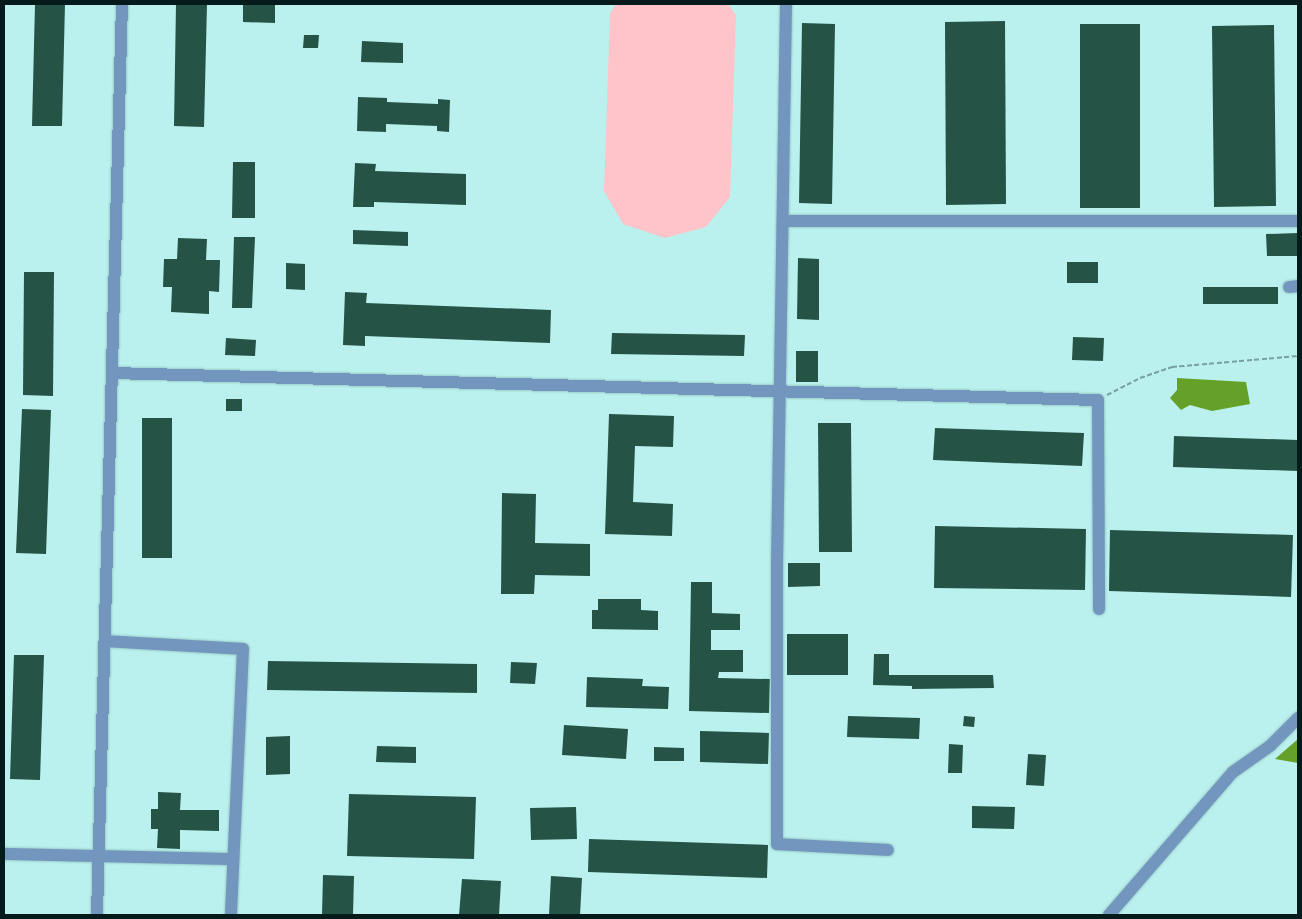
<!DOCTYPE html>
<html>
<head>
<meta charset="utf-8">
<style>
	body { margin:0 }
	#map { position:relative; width:1302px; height:919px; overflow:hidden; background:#baf1ee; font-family:"Open Sans",sans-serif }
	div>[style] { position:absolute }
	.green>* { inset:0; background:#fec4c9 }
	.water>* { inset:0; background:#65a128 }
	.building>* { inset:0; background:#255346 }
	.path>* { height:2px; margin-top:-1px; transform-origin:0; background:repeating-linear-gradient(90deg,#77a19f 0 5px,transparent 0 7.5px) }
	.roads { filter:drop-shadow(0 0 1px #99cac8) drop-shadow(0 0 1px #99cac8) }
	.minor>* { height:12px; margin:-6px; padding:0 6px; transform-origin:6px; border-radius:6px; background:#7396bf }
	span { translate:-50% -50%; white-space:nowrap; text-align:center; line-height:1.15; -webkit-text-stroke:5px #c7fefc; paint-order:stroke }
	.frame { position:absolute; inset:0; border:5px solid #051a1a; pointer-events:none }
</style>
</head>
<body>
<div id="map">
	<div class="green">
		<div style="clip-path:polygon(616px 4px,728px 4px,736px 15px,730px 197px,706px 227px,665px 238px,623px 224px,604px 191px,610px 13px)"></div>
	</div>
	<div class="water">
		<div style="clip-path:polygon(1177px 378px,1246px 382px,1250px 404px,1212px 411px,1190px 405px,1181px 410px,1170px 398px,1177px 390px)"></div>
		<div style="clip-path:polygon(1298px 739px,1298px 763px,1275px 759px)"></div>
	</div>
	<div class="building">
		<div style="clip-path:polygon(35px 4px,65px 4px,62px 126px,32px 126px)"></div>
		<div style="clip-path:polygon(176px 4px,207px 4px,204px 127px,174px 126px)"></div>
		<div style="clip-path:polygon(243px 4px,275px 4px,275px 23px,243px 22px)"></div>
		<div style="clip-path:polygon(1005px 21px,1006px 204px,946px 205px,945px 22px)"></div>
		<div style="clip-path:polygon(802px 23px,835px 24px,832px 204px,799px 203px)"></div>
		<div style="clip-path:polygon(1080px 24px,1140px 24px,1140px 208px,1080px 208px)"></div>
		<div style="clip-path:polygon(1274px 25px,1276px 206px,1214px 207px,1212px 26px)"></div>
		<div style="clip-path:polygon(304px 35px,319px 35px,318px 48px,303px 48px)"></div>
		<div style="clip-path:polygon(362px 41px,403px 43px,403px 63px,361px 62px)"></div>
		<div style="clip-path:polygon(358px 97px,387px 98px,387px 102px,438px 104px,438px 99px,450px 100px,449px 132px,437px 131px,437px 126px,386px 124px,386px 132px,357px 131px)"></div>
		<div style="clip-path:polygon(233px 162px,255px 162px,255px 218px,232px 218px)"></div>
		<div style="clip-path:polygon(355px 163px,376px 164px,375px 171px,466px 174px,466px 205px,374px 202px,374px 207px,353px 207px)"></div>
		<div style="clip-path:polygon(353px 230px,408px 232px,408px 246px,353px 244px)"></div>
		<div style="clip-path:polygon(1298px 233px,1298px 256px,1267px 256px,1266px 234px)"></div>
		<div style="clip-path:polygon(234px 237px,255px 237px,252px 308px,232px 308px)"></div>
		<div style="clip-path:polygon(178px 238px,207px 239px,206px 260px,220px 260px,219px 292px,209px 291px,209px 314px,171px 312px,172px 287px,163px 287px,164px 259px,177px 259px)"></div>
		<div style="clip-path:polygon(798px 258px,819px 259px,819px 320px,797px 319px)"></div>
		<div style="clip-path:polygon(1067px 262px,1098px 262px,1098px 283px,1067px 283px)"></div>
		<div style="clip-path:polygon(286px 263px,305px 264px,305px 290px,286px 289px)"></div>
		<div style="clip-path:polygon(24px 272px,54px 272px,53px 396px,23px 395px)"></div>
		<div style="clip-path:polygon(1203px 287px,1278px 287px,1278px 304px,1203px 304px)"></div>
		<div style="clip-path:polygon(345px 292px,367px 293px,366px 303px,551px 310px,550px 343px,365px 336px,365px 346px,343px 345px)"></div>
		<div style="clip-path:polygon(612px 333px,745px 335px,744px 356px,611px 354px)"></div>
		<div style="clip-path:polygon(1073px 337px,1104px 338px,1103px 361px,1072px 360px)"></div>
		<div style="clip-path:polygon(226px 338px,256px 340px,255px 356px,225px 355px)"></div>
		<div style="clip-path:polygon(796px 351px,818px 351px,818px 382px,796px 382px)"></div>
		<div style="clip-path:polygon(226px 399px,242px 399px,242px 411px,226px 411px)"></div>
		<div style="clip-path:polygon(22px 409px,51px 410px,46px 554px,16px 553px)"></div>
		<div style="clip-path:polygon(609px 414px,674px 416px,673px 447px,635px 446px,633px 502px,673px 504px,672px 536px,605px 534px)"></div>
		<div style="clip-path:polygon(142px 418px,172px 418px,172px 558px,142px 558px)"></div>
		<div style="clip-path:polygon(818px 423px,851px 423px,852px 552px,819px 552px)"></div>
		<div style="clip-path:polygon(935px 428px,1084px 433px,1082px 466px,933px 460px)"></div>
		<div style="clip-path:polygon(1174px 436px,1298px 440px,1298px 471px,1173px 467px)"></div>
		<div style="clip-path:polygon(502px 493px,536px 494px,535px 543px,590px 544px,590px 576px,535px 575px,534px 594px,501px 594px)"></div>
		<div style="clip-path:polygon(935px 526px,1086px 529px,1085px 590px,934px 588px)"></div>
		<div style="clip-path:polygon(1110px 530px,1293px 535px,1291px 597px,1109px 591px)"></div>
		<div style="clip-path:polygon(788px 563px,820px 563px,820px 586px,788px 587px)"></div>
		<div style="clip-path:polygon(691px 582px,712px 582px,712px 613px,740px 614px,740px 630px,711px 630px,711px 650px,743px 650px,743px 672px,719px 672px,718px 678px,770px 679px,769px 713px,689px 711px)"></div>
		<div style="clip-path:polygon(598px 599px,641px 599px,641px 610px,658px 611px,658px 630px,592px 629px,592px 610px,598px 610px)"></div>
		<div style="clip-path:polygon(787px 634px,848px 634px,848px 675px,787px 675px)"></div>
		<div style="clip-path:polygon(874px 654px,889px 654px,889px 675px,993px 675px,994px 688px,912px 689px,912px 686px,873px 685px)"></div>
		<div style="clip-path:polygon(14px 655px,44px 655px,40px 780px,10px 779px)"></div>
		<div style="clip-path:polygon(268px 661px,477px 664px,477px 693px,267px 690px)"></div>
		<div style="clip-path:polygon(511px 662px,537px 663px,535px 684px,510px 683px)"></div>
		<div style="clip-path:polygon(587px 677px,643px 679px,642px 686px,669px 687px,668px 709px,586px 707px)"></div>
		<div style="clip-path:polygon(848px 716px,920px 718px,919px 739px,847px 737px)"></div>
		<div style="clip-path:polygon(964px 716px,975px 717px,974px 727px,963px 726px)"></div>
		<div style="clip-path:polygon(564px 725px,628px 729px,626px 759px,562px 755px)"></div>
		<div style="clip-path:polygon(700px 731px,769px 733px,768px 764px,700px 762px)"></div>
		<div style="clip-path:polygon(290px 736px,290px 774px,266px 775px,266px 737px)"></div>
		<div style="clip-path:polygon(949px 744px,963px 745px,962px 773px,948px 773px)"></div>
		<div style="clip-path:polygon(377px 746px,416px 747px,416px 763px,376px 762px)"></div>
		<div style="clip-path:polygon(654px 747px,684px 748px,684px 761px,654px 761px)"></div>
		<div style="clip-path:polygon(1028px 754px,1046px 755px,1044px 786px,1026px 785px)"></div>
		<div style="clip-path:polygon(158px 792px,181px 793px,180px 810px,219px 810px,219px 831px,180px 830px,180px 849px,157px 848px,158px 829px,151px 829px,151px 809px,158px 809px)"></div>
		<div style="clip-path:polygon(349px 794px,476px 797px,474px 859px,347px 856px)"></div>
		<div style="clip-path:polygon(972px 806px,1015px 807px,1014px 829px,972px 828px)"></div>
		<div style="clip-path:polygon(576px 807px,577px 839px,531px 840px,530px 808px)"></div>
		<div style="clip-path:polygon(589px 839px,768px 845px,767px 878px,588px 872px)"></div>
		<div style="clip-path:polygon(323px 875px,354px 876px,353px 915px,322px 915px)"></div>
		<div style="clip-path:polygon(551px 876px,582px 878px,580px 915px,549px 915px)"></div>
		<div style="clip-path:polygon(462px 879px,501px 881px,499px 915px,459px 915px)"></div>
	</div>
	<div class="path">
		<div style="left:1107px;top:395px;width:37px;rotate:-27deg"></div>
		<div style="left:1140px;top:378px;width:34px;rotate:-19deg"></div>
		<div style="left:1172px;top:367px;width:126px;rotate:-5deg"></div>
	</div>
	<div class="roads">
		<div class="minor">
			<div style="left:786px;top:4px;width:558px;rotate:90.92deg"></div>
			<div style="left:777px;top:562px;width:282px;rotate:90deg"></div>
			<div style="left:777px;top:844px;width:111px;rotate:3.1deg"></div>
			<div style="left:783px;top:221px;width:515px"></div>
			<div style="left:1289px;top:287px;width:9px;rotate:-6deg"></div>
			<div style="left:112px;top:373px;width:986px;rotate:1.57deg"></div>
			<div style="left:1098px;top:400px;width:209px;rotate:89.7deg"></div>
			<div style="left:105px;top:641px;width:138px;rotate:3.3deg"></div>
			<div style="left:243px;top:649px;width:266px;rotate:92.6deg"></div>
			<div style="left:4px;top:854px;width:229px;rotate:1.3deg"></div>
			<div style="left:97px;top:915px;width:911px;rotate:-88.43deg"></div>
			<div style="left:1109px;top:915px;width:189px;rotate:-49.1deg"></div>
			<div style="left:1233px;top:772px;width:45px;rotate:-35.1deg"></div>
			<div style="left:1270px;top:746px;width:40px;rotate:-45deg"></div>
		</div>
	</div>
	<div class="frame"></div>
</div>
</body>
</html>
